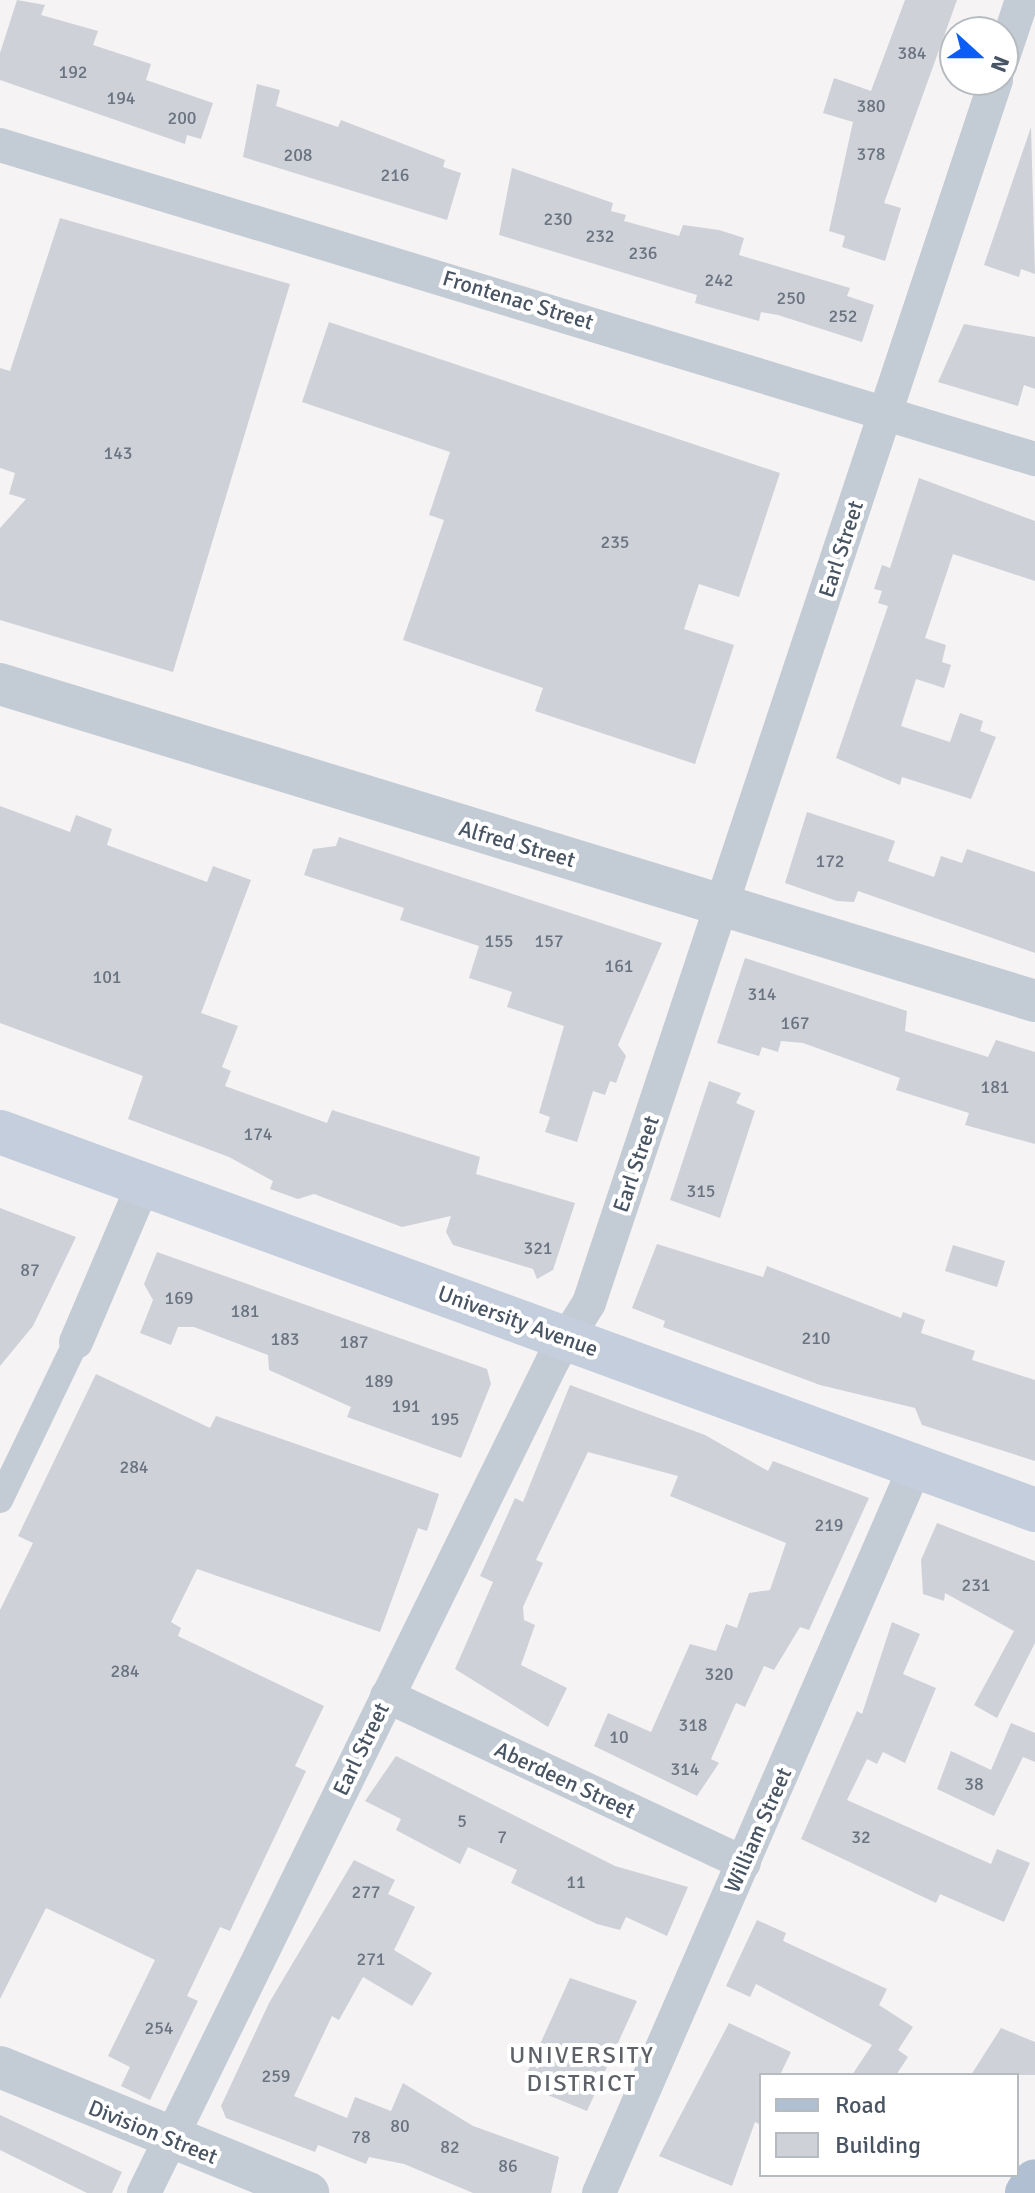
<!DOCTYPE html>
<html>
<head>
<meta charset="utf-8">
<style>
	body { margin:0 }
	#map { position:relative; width:1035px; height:2193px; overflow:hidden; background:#f5f3f3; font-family:Signika,sans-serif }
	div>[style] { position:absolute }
	.building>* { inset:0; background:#ced1d8 }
	.pedestrian>* { height:26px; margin:-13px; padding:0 13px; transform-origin:13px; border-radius:13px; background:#c3cbd5 }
	.minor>* { height:34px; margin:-17px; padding:0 17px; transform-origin:17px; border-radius:17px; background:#c3cbd5 }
	.tertiary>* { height:42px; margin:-21px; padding:0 21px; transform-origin:21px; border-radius:21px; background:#c3cbd5 }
	.secondary>* { height:44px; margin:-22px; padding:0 22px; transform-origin:22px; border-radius:22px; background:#c4cedc }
	.primary>* { height:44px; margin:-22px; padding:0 22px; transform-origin:22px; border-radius:22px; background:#b1bfd3 }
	span { translate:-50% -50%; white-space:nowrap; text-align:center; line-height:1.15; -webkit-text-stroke:8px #fff; paint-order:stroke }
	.number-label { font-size:18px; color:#6a7380 }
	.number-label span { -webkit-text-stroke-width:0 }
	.street-label { font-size:22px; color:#485462 }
	.neighbourhood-label { font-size:24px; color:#5e6268; letter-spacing:2px }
	.legend { position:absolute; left:759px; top:2073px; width:260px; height:104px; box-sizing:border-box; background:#fff; border:2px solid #b6bbc0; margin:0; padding:10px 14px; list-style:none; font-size:24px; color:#485462 }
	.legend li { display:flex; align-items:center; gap:16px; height:40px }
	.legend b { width:40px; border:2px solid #b6bbc0 }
	.north { position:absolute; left:939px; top:16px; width:80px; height:80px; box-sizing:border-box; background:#fff; border:2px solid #b6bbc0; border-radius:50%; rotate:111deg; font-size:22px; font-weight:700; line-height:32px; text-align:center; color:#485462 }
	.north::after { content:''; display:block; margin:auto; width:28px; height:36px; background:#0b5df6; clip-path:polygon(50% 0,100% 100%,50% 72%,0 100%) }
</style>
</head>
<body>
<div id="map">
	<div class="building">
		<div style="clip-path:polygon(17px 0,45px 5px,41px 15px,98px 31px,93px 45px,151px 64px,146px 80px,213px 103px,201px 139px,187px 135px,185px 144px,0 80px,0 53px)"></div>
		<div style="clip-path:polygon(905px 0,957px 0,884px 203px,901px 208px,885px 261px,842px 247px,845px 236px,829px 231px,853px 122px,823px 113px,834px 78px,871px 91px)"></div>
		<div style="clip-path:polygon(257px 84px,280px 90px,276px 106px,338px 127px,341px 120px,445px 160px,443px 167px,461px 173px,447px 220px,243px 157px)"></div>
		<div style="clip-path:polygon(1031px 127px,1035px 274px,1021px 269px,1019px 277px,984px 265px)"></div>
		<div style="clip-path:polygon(512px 168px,613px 203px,611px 211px,626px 215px,624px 221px,679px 236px,683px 225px,719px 230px,744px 238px,739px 255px,850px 288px,847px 296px,874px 305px,862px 342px,778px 315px,761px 312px,759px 321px,695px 303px,697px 295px,499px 235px)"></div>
		<div style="clip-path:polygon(60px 218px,290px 284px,173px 672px,0 620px,0 528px,26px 499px,9px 494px,15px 473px,0 468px,0 368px,10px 371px)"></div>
		<div style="clip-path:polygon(329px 322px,780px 473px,739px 597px,699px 584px,684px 629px,734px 645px,695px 764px,535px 711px,543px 688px,403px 640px,444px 520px,429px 515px,450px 452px,302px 402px)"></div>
		<div style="clip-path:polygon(964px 324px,1035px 337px,1035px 389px,1024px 385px,1018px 406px,938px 382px)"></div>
		<div style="clip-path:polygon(919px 478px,1035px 521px,1035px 581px,953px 554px,925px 638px,946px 645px,942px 662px,951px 665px,944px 688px,916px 679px,901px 726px,950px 742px,960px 713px,983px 721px,980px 731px,996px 737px,971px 799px,902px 777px,900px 785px,836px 758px,888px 606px,878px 603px,882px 591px,874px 589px,882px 565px,890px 568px)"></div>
		<div style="clip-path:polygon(0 806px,70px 832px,76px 815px,89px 820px,112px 829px,107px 845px,207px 882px,213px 866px,251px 880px,201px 1013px,238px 1026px,222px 1067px,231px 1071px,225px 1086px,327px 1123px,332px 1110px,480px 1157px,476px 1174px,575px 1203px,553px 1270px,537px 1279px,533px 1269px,453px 1245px,446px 1232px,451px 1216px,402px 1227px,314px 1194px,298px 1199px,270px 1189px,273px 1181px,229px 1157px,128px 1119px,143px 1076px,0 1023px)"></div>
		<div style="clip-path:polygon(807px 812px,895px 841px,888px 861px,934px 877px,941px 856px,962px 863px,967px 849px,1035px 872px,1035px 953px,858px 891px,854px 902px,837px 901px,785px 883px)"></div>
		<div style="clip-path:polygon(339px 837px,662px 943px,618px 1045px,626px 1056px,616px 1083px,610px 1081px,605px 1095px,593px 1091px,577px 1142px,545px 1132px,550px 1117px,539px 1113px,564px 1026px,507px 1007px,512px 992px,469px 978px,479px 946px,400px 920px,404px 908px,304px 875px,313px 849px,336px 846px)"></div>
		<div style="clip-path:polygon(745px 958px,907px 1011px,905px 1031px,988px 1057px,996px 1040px,1035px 1052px,1035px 1144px,965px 1125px,969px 1113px,896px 1090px,900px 1078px,803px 1043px,781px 1041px,778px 1052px,762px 1047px,759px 1056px,717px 1043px)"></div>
		<div style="clip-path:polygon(709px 1081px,741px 1093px,736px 1103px,755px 1111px,720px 1218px,670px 1200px)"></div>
		<div style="clip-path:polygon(0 1208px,76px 1237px,33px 1326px,0 1366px)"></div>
		<div style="clip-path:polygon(657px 1244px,763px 1277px,767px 1266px,901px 1318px,903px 1312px,925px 1320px,921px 1333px,975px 1351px,972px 1360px,1035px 1380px,1035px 1461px,922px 1425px,915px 1408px,820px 1385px,663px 1327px,665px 1321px,632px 1308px)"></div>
		<div style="clip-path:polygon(953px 1245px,1005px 1261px,997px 1287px,945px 1271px)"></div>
		<div style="clip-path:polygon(157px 1252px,487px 1369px,491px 1384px,461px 1458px,347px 1417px,351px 1407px,269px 1370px,268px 1355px,194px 1327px,178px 1327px,171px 1345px,140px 1333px,153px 1300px,144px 1284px)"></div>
		<div style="clip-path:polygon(96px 1374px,210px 1428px,216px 1416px,439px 1494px,427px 1531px,418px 1528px,380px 1632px,197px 1569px,171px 1622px,181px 1628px,178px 1636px,324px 1706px,295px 1766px,306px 1771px,230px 1931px,220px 1927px,187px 1996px,198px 2001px,150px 2100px,121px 2086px,130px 2067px,108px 2056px,155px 1960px,46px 1908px,0 1999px,0 1610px,33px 1543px,18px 1536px)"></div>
		<div style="clip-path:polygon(570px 1385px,705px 1435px,768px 1471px,773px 1461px,869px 1498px,809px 1630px,800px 1627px,774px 1670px,764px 1666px,745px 1707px,736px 1703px,711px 1759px,719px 1763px,697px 1796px,594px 1746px,608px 1713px,651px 1732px,690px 1644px,716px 1651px,726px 1624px,737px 1628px,749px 1593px,770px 1590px,786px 1543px,670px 1496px,678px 1476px,588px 1452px,536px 1560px,543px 1563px,523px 1607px,524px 1620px,535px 1625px,521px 1665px,567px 1688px,548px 1727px,455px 1669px,493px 1582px,480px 1576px,515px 1498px,523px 1502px)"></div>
		<div style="clip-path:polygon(937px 1523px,1035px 1561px,1035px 1643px,997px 1718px,974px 1705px,1014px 1631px,945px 1593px,944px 1601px,923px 1594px,921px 1560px)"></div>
		<div style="clip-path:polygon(892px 1622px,920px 1634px,903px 1674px,936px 1688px,905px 1763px,883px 1752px,877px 1764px,867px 1759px,847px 1800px,991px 1864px,997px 1849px,1030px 1863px,1004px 1922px,940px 1894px,936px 1903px,801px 1839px,857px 1711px,862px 1714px)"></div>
		<div style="clip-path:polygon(1011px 1723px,1035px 1733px,1035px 1762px,1023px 1757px,994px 1816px,937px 1789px,951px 1751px,991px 1770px)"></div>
		<div style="clip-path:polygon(396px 1756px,615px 1866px,688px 1887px,667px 1936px,626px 1917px,620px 1930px,597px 1924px,511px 1883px,517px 1870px,468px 1847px,460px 1864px,396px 1830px,401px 1819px,365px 1801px)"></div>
		<div style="clip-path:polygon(354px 1860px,395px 1880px,388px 1894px,415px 1907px,394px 1950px,432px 1973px,412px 2006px,363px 1977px,339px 2020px,332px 2016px,294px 2096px,347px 2118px,355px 2097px,391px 2111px,403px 2083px,473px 2126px,559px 2157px,551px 2193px,473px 2193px,404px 2164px,369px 2157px,366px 2164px,318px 2145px,315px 2152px,226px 2118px,221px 2106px,269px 2003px)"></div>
		<div style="clip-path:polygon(757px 1920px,786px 1933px,783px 1941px,887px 1989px,879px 2005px,913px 2027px,898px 2050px,908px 2057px,896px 2075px,852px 2075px,872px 2045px,756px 1984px,750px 1997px,726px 1986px)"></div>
		<div style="clip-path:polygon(570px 1978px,637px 2001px,587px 2111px,538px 2091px,542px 2083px,526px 2075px)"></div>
		<div style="clip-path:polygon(729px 2023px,791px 2052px,780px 2075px,761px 2075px,761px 2125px,755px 2122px,732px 2186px,659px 2156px)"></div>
		<div style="clip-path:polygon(1001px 2028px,1035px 2042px,1035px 2075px,971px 2075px)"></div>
		<div style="clip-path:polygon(0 2115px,122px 2172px,112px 2193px,87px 2193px,0 2150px)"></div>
	</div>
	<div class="pedestrian">
		<div style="left:0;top:1500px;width:175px;rotate:-64.3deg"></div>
	</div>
	<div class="minor">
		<div style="left:1003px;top:57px;width:60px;rotate:-71.6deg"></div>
		<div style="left:0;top:145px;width:1082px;rotate:16.88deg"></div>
		<div style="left:76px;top:1342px;width:171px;rotate:-66.9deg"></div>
		<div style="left:387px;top:1696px;width:394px;rotate:25.1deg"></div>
		<div style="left:144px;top:2193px;width:928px;rotate:-63.85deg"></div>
		<div style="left:553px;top:1360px;width:67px;rotate:-57.7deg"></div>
		<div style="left:589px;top:1303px;width:1289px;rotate:-71.59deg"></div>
		<div style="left:599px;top:2193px;width:792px;rotate:-66.48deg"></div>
	</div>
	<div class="tertiary">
		<div style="left:0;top:684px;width:1082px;rotate:17.03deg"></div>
		<div style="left:0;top:2067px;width:333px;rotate:22.2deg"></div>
	</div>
	<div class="secondary">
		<div style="left:0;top:1132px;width:1102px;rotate:20.06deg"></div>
	</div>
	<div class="primary">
		<div style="left:1027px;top:2193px;width:14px;rotate:-56deg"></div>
	</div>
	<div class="number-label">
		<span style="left:912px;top:53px">384</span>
		<span style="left:73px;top:72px">192</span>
		<span style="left:121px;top:98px">194</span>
		<span style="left:871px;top:106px">380</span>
		<span style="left:182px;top:118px">200</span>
		<span style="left:871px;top:154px">378</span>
		<span style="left:298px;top:155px">208</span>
		<span style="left:395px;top:175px">216</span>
		<span style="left:558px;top:219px">230</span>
		<span style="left:600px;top:236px">232</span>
		<span style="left:643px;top:253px">236</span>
		<span style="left:719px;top:280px">242</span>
		<span style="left:791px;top:298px">250</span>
		<span style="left:843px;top:316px">252</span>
		<span style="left:118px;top:453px">143</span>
		<span style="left:615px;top:542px">235</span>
		<span style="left:830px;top:861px">172</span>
		<span style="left:499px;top:941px">155</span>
		<span style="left:549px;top:941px">157</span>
		<span style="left:619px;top:966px">161</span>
		<span style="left:107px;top:977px">101</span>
		<span style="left:762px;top:994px">314</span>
		<span style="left:795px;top:1023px">167</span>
		<span style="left:995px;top:1087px">181</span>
		<span style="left:258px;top:1134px">174</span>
		<span style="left:701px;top:1191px">315</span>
		<span style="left:538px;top:1248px">321</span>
		<span style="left:30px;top:1270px">87</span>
		<span style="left:179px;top:1298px">169</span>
		<span style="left:245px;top:1311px">181</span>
		<span style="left:816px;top:1338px">210</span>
		<span style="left:285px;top:1339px">183</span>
		<span style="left:354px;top:1342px">187</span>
		<span style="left:379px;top:1381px">189</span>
		<span style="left:406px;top:1406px">191</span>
		<span style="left:445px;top:1419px">195</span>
		<span style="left:134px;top:1467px">284</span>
		<span style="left:829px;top:1525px">219</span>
		<span style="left:976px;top:1585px">231</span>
		<span style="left:125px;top:1671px">284</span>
		<span style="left:719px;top:1674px">320</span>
		<span style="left:693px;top:1725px">318</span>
		<span style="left:619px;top:1737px">10</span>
		<span style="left:685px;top:1769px">314</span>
		<span style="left:974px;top:1784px">38</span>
		<span style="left:462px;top:1821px">5</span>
		<span style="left:502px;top:1837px">7</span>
		<span style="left:861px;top:1837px">32</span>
		<span style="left:576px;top:1882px">11</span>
		<span style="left:366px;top:1892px">277</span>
		<span style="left:371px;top:1959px">271</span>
		<span style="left:159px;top:2028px">254</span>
		<span style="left:276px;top:2076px">259</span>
		<span style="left:400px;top:2126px">80</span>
		<span style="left:361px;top:2137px">78</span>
		<span style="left:450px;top:2147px">82</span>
		<span style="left:508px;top:2166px">86</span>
	</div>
	<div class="street-label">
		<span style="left:518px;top:300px;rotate:17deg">Frontenac Street</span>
		<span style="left:841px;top:549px;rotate:-72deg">Earl Street</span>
		<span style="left:517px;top:844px;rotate:16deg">Alfred Street</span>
		<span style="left:636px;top:1164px;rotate:-71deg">Earl Street</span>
		<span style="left:518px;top:1321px;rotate:20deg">University Avenue</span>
		<span style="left:361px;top:1749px;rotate:-64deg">Earl Street</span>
		<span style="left:565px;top:1780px;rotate:25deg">Aberdeen Street</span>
		<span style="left:758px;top:1830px;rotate:-66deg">William Street</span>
		<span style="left:153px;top:2132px;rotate:22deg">Division Street</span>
	</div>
	<div class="neighbourhood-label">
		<span style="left:582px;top:2070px">UNIVERSITY<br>DISTRICT</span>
	</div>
	<ul class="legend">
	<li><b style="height:10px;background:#b1bfd3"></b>Road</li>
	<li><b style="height:22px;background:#ced1d8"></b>Building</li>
	</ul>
	<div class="north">N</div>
</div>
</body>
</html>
